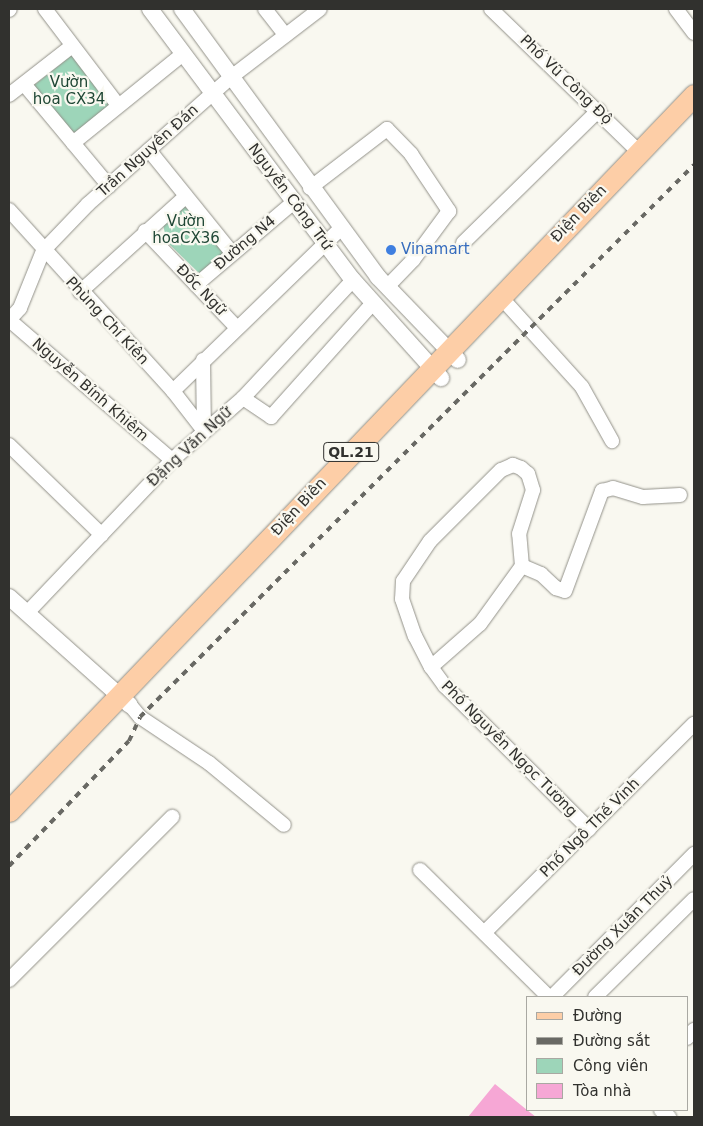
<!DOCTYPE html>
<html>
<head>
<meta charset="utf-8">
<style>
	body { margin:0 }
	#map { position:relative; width:703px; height:1126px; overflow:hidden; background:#f9f8f0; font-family:"DejaVu Sans",sans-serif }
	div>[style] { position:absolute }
	.green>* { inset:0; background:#9dd5b9 }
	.building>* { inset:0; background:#f6a7d5 }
	.roads { filter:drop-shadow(0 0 1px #929189) drop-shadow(0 0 1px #929189) }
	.minor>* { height:14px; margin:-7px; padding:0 7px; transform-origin:7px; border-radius:7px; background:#fff }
	.tertiary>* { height:16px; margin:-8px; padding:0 8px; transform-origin:8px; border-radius:8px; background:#fff }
	.primary>* { height:21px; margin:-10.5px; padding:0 10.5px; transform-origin:10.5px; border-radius:10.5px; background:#fdcea7 }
	.rail>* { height:4px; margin-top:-2px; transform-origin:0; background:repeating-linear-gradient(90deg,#696964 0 6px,transparent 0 12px) }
	.dots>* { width:14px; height:14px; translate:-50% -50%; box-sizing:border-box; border:2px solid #f9f8f0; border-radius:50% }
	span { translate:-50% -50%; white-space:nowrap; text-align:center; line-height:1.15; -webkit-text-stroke:4.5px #f9f8f0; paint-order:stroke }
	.shield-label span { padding:1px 4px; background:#f9f8f0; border:1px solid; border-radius:4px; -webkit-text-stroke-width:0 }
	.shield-label { font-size:14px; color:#31312e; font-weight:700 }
	.street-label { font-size:15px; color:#31312e }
	.park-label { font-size:15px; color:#1f4735 }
	.shop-label { font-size:15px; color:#366cbe }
	.left { translate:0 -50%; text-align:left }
	.frame { position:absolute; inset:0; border:10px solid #31312e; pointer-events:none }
	.legend { position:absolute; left:526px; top:996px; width:162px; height:115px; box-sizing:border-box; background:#f9f8f0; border:1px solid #a9a8a2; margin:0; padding:6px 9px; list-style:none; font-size:15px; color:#31312e }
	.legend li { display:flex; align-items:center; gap:10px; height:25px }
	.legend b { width:25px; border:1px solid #a9a8a2 }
</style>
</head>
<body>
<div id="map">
	<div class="green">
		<div style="clip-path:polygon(72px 55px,110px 106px,82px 132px,73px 132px,33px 86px)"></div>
		<div style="clip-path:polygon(185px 197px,232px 253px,203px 277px,167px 242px,163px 225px)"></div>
	</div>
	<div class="building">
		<div style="clip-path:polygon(495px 1084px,527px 1110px,536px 1117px,468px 1117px)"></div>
	</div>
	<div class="roads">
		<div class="minor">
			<div style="left:45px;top:9px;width:119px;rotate:52.8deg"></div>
			<div style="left:265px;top:9px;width:33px;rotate:52deg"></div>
			<div style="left:491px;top:9px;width:206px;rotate:44deg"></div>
			<div style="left:676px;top:9px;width:30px;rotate:53deg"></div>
			<div style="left:9px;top:10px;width:1px;rotate:-45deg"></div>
			<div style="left:24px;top:84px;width:133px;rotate:50.2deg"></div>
			<div style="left:9px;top:95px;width:80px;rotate:-37.9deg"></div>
			<div style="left:73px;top:143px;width:141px;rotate:-39deg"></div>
			<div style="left:149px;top:150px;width:132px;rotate:51.1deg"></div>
			<div style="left:310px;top:188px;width:97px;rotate:-37.5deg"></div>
			<div style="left:387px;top:129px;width:35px;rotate:46deg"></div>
			<div style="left:411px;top:154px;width:69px;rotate:56.3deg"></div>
			<div style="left:449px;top:211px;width:61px;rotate:126.3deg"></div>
			<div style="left:413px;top:260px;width:37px;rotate:134deg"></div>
			<div style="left:9px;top:210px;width:244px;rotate:47.8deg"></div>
			<div style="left:173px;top:391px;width:51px;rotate:52.2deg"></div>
			<div style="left:145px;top:231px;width:132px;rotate:46.5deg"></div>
			<div style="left:463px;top:243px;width:190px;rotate:-44.4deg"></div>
			<div style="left:196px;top:285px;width:128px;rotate:-40.3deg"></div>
			<div style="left:80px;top:292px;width:142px;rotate:-42.1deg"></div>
			<div style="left:508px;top:305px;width:110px;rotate:47.9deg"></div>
			<div style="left:582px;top:387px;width:62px;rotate:60.9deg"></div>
			<div style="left:203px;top:360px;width:71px;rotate:89.2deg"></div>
			<div style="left:173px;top:391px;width:233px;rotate:-44.1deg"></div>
			<div style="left:243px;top:398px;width:34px;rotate:34deg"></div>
			<div style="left:271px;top:417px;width:153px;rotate:-48.2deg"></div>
			<div style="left:9px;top:445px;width:129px;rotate:44.1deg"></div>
			<div style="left:172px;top:460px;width:215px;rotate:-139.3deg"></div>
			<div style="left:9px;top:320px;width:16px;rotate:-47deg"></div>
			<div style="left:20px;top:308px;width:61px;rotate:-68deg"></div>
			<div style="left:43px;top:251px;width:65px;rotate:-46.2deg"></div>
			<div style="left:88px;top:204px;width:190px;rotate:-41.6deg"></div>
			<div style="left:230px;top:78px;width:113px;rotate:-37.5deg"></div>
			<div style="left:522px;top:566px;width:21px;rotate:23deg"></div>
			<div style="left:541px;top:574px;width:21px;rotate:43deg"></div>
			<div style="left:556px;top:588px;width:9px;rotate:18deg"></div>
			<div style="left:565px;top:591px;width:107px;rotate:-69.7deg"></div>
			<div style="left:602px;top:491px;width:11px;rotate:-15deg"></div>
			<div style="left:613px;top:488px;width:31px;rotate:17deg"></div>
			<div style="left:643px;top:497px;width:37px;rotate:-3deg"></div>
			<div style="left:27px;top:613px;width:211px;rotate:-46.5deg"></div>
			<div style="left:172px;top:460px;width:94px;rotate:-41.1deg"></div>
			<div style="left:243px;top:398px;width:161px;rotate:-47deg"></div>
			<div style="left:431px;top:667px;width:65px;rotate:-41.3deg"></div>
			<div style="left:480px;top:624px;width:72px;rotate:-54.1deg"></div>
			<div style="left:522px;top:566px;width:32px;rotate:-95deg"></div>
			<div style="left:519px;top:534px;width:46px;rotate:-72.3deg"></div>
			<div style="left:533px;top:490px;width:17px;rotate:-107deg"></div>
			<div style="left:528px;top:474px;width:9px;rotate:-139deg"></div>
			<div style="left:521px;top:468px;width:9px;rotate:-159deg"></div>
			<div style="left:513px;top:465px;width:13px;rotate:157deg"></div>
			<div style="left:501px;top:470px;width:100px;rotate:135deg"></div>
			<div style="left:430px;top:541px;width:48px;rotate:124deg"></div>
			<div style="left:403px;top:581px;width:18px;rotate:93deg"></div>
			<div style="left:402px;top:599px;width:39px;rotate:71deg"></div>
			<div style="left:415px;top:636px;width:35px;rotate:63deg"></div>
			<div style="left:431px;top:667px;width:24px;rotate:54deg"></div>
			<div style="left:445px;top:686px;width:203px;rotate:44.8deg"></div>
			<div style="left:130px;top:705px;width:16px;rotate:50deg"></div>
			<div style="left:140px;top:717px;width:83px;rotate:33.7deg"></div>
			<div style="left:209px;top:763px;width:97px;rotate:39.6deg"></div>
			<div style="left:420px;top:870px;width:181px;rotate:44.6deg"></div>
			<div style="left:485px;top:932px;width:295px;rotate:-44.9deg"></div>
			<div style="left:9px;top:980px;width:231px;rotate:-45deg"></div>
			<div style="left:552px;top:997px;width:202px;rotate:-45.2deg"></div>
			<div style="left:595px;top:997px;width:139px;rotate:-44.7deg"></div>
			<div style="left:687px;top:1038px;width:11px;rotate:-49deg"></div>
			<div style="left:661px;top:1110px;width:11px;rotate:41deg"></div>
		</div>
		<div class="tertiary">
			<div style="left:150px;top:9px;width:339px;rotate:53.2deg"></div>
			<div style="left:353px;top:280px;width:132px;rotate:48.1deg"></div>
			<div style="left:182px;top:9px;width:332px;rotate:53.8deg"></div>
			<div style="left:378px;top:277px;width:115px;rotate:46.1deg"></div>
			<div style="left:9px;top:597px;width:162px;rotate:41.8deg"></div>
		</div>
		<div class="primary">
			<div style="left:9px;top:811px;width:991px;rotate:-46.27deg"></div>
		</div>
	</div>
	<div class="rail">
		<div style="left:9px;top:866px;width:173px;rotate:-46.2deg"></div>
		<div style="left:129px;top:741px;width:26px;rotate:-65deg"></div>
		<div style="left:140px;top:717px;width:782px;rotate:-44.9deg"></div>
	</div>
	<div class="dots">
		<div style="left:391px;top:250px;background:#3f7fe0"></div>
	</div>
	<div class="shield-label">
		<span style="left:351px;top:452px">QL.21</span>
	</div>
	<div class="street-label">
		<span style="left:566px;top:80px;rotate:44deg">Phố Vũ Công Độ</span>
		<span style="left:148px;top:151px;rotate:-42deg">Trần Nguyên Đán</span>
		<span style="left:290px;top:197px;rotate:53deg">Nguyễn Công Trứ</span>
		<span style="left:579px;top:214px;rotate:-46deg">Điện Biên</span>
		<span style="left:245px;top:243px;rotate:-40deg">Đường N4</span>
		<span style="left:201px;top:290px;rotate:46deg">Đốc Ngữ</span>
		<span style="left:107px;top:321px;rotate:47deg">Phùng Chí Kiên</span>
		<span style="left:90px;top:390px;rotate:41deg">Nguyễn Bỉnh Khiêm</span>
		<span style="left:190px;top:447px;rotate:-43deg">Đặng Văn Ngữ</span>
		<span style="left:299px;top:507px;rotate:-47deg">Điện Biên</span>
		<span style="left:509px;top:749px;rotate:45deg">Phố Nguyễn Ngọc Tương</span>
		<span style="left:590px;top:828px;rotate:-45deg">Phố Ngô Thế Vinh</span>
		<span style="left:623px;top:926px;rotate:-45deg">Đường Xuân Thuỷ</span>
	</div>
	<div class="park-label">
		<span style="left:69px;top:91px">Vườn<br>hoa CX34</span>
		<span style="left:186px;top:230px">Vườn<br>hoaCX36</span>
	</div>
	<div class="shop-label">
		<span class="left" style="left:401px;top:250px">Vinamart</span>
	</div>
	<div class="frame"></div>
	<ul class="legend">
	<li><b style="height:6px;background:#fdcea7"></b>Đường</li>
	<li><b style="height:6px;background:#696964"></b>Đường sắt</li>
	<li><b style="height:14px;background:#9dd5b9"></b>Công viên</li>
	<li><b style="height:14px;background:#f6a7d5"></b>Tòa nhà</li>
	</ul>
</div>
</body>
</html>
